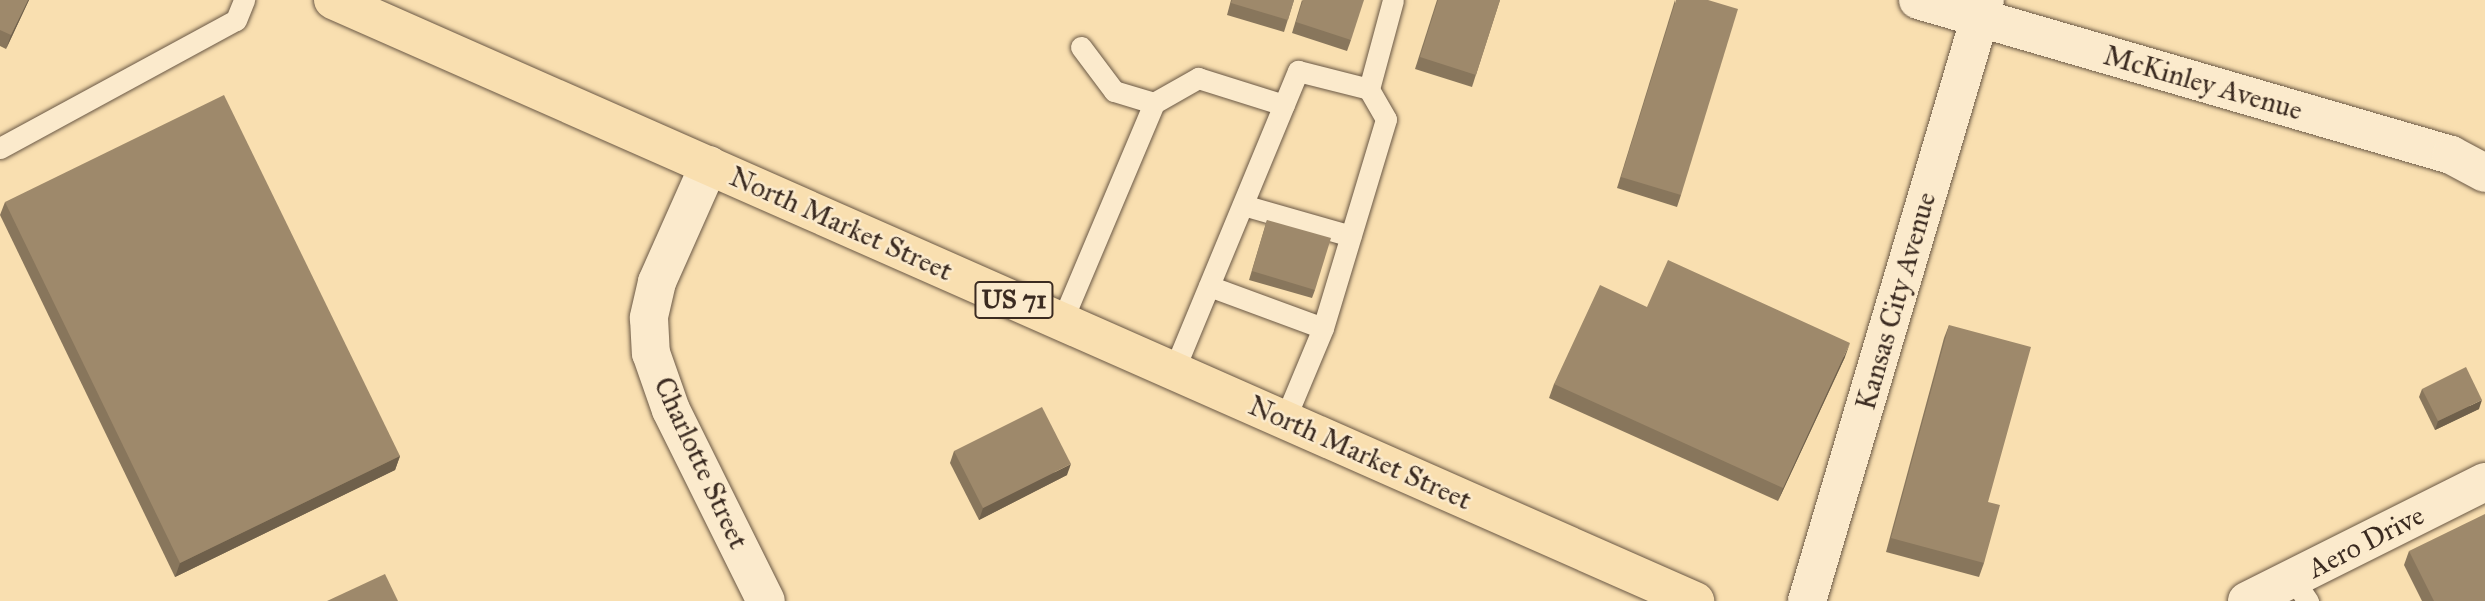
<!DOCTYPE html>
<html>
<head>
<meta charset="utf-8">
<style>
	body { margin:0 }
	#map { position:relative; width:2485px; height:601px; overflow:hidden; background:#f9dfb0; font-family:"IM FELL Great Primer",serif }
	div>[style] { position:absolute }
	.roads { filter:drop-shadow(0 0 2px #6a5845) drop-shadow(0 0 2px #6a5845) }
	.lane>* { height:21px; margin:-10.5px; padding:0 10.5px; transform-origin:10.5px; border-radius:10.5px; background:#fbeacc }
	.street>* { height:38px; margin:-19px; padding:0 19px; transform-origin:19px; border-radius:19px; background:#fbeacc }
	.primary>* { height:38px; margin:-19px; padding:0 19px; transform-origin:19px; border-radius:19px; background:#f9dfb0 }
	.wall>* { inset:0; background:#88765c }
	.shaded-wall>* { inset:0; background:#6f604b }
	.building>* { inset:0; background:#9e896b }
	span { translate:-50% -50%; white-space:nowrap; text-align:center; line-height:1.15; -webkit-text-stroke:5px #fbeacc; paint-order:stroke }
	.shield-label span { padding:2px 5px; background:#fbeacc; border:2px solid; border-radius:5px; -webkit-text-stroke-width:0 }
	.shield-label { font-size:26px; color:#3b2b21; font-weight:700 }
	.street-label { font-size:28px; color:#3b2b21 }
</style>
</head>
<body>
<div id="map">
	<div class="roads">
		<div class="lane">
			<div style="left:1081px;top:47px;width:55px;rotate:53.1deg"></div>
			<div style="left:1114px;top:91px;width:42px;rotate:16.7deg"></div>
			<div style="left:0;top:148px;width:268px;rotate:-28.5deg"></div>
			<div style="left:236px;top:20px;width:22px;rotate:-68deg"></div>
			<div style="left:1243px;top:205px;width:112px;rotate:16deg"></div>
			<div style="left:1209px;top:286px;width:121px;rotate:20.2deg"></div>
			<div style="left:1062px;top:321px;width:237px;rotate:-67.1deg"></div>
			<div style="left:1154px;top:103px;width:51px;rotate:-29.6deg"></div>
			<div style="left:1198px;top:78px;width:90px;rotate:17.4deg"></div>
			<div style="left:1174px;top:370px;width:324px;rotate:-67.5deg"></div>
			<div style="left:1298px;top:71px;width:73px;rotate:14.2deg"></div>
			<div style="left:1285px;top:419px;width:99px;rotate:-67.3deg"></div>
			<div style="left:1323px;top:328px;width:218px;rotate:-73.2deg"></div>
			<div style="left:1386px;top:119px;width:34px;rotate:-120deg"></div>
			<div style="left:1369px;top:89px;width:92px;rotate:-74.9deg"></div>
			<div style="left:2293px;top:579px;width:27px;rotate:56deg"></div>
		</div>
		<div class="street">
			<div style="left:1918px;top:0;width:555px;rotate:16.21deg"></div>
			<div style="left:2451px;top:155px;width:38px;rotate:28deg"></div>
			<div style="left:709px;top:165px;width:128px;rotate:114deg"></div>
			<div style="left:657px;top:282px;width:37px;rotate:103deg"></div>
			<div style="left:649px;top:318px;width:35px;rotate:87deg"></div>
			<div style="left:651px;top:353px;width:60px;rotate:70.7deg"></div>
			<div style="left:671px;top:410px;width:213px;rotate:63.6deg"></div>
			<div style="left:1807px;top:601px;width:627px;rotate:-73.5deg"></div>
			<div style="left:2247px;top:601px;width:266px;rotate:-26.6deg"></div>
		</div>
		<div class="primary">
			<div style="left:333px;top:0;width:1489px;rotate:23.81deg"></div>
		</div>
	</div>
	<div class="wall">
		<div style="clip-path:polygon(0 0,29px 0,6px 49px,0 46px)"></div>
		<div style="clip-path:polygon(1231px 0,1294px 0,1284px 32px,1227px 15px)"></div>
		<div style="clip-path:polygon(1302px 0,1351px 40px,1347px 51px,1292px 33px)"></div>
		<div style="clip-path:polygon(1437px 0,1500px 0,1472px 87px,1415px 69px)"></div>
		<div style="clip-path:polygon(1675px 0,1681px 195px,1677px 207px,1617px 188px)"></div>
		<div style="clip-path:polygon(5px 202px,400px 456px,395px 470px,175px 577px,0 215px)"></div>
		<div style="clip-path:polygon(1267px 220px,1315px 290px,1312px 298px,1249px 280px)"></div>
		<div style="clip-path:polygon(1647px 307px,1845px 357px,1778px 501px,1549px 398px,1554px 384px)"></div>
		<div style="clip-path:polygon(1949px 325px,1988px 502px,1984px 563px,1979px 577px,1886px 552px,1944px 338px)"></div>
		<div style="clip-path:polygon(2422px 389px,2479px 409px,2435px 430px,2419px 397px)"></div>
		<div style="clip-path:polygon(954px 451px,1067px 475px,979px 520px,950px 463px)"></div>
		<div style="clip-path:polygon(2409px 551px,2485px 601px,2422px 601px,2404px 565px)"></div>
	</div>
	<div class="shaded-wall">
		<div style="clip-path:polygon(28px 0,29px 0,6px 49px,11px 35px)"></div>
		<div style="clip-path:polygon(1850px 343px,1845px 357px,1778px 501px,1783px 488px)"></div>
		<div style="clip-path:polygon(2482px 400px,2479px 409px,2435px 430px,2438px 421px)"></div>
		<div style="clip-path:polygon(400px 456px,395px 470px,175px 577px,180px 563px)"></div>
		<div style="clip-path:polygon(1071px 464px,1067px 475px,979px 520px,983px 508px)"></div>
	</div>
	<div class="building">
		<div style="clip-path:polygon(0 0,28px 0,11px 35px,0 30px)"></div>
		<div style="clip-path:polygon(1232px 0,1294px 0,1288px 20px,1231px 3px)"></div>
		<div style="clip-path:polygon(1303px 0,1364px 0,1351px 40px,1296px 22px)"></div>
		<div style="clip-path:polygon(1438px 0,1500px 0,1476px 75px,1420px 57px)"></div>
		<div style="clip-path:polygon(1676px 0,1708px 0,1738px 9px,1681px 195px,1621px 177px)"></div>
		<div style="clip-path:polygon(224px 95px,400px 456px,180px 563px,5px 202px)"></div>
		<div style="clip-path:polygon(1267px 220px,1331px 238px,1315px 290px,1252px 271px)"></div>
		<div style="clip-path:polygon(1668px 260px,1850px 343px,1783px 488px,1554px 384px,1600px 285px,1647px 307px)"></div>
		<div style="clip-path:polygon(1949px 325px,2031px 347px,1988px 502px,2000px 505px,1984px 563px,1891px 538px)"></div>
		<div style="clip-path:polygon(2466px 367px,2482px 400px,2438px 421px,2422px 389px)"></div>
		<div style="clip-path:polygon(1042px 407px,1071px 464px,983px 508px,954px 451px)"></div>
		<div style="clip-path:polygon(2485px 514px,2485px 601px,2434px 601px,2409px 551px)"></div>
		<div style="clip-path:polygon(385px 574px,398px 601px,327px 601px)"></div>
	</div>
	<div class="shield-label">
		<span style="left:1014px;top:300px">US 71</span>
	</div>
	<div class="street-label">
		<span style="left:2203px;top:83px;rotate:16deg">McKinley Avenue</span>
		<span style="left:841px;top:224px;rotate:24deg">North Market Street</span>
		<span style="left:1896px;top:301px;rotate:-74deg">Kansas City Avenue</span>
		<span style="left:1360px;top:453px;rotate:24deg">North Market Street</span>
		<span style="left:701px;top:463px;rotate:65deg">Charlotte Street</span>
		<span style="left:2366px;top:542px;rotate:-27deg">Aero Drive</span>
	</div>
</div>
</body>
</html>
